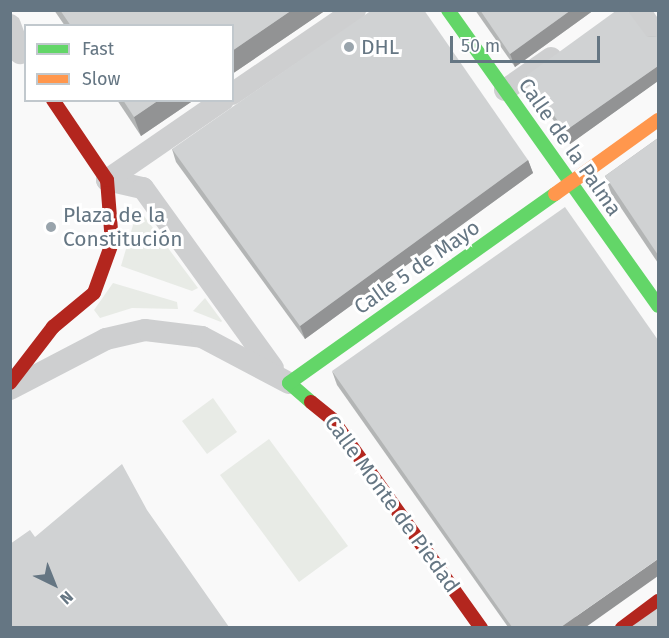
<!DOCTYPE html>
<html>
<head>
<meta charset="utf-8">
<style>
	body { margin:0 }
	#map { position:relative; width:669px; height:638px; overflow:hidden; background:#f9f9f9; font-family:"Fira Sans",sans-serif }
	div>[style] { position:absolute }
	.green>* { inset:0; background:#e8ebe6 }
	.street>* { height:22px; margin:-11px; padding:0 11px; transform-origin:11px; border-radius:11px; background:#cecfd0 }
	.fast>* { height:14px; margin:-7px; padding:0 7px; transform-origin:7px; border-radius:7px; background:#63d668 }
	.slow>* { height:14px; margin:-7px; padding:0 7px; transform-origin:7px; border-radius:7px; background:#ff974d }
	.jam>* { height:14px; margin:-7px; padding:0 7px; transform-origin:7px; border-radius:7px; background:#b3261e }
	.wall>* { inset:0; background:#b3b5b5 }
	.shaded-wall>* { inset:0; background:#929394 }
	.building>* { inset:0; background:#d0d2d3 }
	.dots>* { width:16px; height:16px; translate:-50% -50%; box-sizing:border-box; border:3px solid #fff; border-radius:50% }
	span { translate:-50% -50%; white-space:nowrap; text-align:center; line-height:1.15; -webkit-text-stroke:6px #fff; paint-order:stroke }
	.poi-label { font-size:21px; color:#657683 }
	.left { translate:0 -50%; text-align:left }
	.street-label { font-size:21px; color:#657683 }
	.frame { position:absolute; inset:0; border:12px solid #657683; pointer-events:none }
	.legend { position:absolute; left:24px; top:24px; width:210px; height:78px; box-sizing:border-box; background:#fff; border:2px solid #c1c8cd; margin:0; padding:8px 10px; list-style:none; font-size:18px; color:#657683 }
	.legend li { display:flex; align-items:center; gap:12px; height:30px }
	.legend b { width:30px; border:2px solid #c1c8cd }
	.north { position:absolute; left:24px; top:554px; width:60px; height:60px; -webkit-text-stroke:4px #fff; paint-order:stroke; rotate:137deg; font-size:16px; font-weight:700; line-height:24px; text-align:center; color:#657683 }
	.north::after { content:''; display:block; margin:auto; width:21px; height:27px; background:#657683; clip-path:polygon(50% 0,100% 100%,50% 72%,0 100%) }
	.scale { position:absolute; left:450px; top:36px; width:150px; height:27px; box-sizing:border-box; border:3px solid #657683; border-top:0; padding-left:8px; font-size:18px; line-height:21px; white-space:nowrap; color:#657683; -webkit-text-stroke:4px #fff; paint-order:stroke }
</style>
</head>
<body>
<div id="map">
	<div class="green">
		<div style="clip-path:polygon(138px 208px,198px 288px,192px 291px,121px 266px)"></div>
		<div style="clip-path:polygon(113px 283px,177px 302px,178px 309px,132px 308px,100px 318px,94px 310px)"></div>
		<div style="clip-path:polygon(205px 298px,222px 321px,221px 322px,193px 311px)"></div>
		<div style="clip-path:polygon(213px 398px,237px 432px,207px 454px,182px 421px)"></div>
		<div style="clip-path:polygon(269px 439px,348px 546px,299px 582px,220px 475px)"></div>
	</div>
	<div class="street">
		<div style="left:639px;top:10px;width:34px;rotate:56deg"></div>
		<div style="left:10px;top:25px;width:30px;rotate:70deg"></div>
		<div style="left:505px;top:90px;width:56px;rotate:-34.8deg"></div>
		<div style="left:232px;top:94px;width:149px;rotate:-34.3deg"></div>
		<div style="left:107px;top:180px;width:37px;rotate:13deg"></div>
		<div style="left:143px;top:188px;width:222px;rotate:54.2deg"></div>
		<div style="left:107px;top:180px;width:141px;rotate:-34.6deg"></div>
		<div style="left:10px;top:389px;width:108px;rotate:-27.5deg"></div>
		<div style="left:106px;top:339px;width:40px;rotate:-13deg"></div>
		<div style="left:145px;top:330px;width:57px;rotate:7deg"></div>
		<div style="left:202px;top:337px;width:98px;rotate:27.9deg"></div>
	</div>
	<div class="fast">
		<div style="left:448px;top:10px;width:363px;rotate:54.6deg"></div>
		<div style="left:311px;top:402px;width:29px;rotate:-139deg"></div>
		<div style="left:289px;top:383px;width:326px;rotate:-35.4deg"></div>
	</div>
	<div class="slow">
		<div style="left:555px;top:194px;width:127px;rotate:-35.7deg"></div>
	</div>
	<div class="jam">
		<div style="left:10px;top:383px;width:71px;rotate:-52.5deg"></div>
		<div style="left:53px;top:327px;width:53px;rotate:-39.7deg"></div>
		<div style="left:94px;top:293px;width:53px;rotate:-70.2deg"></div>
		<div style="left:112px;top:243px;width:63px;rotate:-94.5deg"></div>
		<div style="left:107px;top:180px;width:97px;rotate:-124deg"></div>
		<div style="left:311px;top:402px;width:27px;rotate:39deg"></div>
		<div style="left:332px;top:419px;width:257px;rotate:54.5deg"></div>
		<div style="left:622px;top:628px;width:45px;rotate:-36.9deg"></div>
	</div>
	<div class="wall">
		<div style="clip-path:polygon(54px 10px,326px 10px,232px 74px,232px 26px,65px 26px)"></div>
		<div style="clip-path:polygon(475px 10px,594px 10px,515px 67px)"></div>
		<div style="clip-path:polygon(658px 36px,658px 81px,570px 144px,531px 88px,526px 76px,647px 37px)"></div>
		<div style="clip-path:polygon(117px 100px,194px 100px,141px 136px)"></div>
		<div style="clip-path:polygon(658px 138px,658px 263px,611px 193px,605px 176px)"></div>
		<div style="clip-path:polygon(172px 149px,528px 160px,533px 173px,305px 339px,176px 162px)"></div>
		<div style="clip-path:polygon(332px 371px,586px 627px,508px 627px,337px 385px)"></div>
	</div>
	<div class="shaded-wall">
		<div style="clip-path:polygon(292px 10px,326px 10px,232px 74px,232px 51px)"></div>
		<div style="clip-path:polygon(571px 10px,594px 10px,515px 67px,510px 54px)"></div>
		<div style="clip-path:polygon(658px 66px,658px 81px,570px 144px,565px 131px)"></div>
		<div style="clip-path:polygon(159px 100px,194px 100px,141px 136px,134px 117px)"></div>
		<div style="clip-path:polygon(528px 160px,533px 173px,305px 339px,300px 326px)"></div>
		<div style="clip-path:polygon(658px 559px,658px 576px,586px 627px,561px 627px)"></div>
	</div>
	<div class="building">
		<div style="clip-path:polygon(60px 10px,292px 10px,232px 51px,232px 26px,71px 26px)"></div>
		<div style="clip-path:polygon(372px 10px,424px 10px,528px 160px,300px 326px,172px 149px)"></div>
		<div style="clip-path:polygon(480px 10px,571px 10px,510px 54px)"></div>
		<div style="clip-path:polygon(617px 10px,627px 10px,647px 37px,658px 36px,658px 66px,565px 131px,526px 76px)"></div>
		<div style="clip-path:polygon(123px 100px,159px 100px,134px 117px)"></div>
		<div style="clip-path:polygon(658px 138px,658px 255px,605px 176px)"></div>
		<div style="clip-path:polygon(565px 207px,658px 340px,658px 559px,561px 627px,512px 627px,332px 371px)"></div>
		<div style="clip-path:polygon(122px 464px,147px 510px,229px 627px,10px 627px,10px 544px,30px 530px,35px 537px)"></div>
		<div style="clip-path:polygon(658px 608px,658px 627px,631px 627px)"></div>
	</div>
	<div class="dots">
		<div style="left:349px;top:47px;background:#99a4ac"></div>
		<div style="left:51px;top:227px;background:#99a4ac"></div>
	</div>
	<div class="poi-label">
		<span class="left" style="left:361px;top:47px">DHL</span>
		<span class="left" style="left:63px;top:227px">Plaza de la<br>Constitución</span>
	</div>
	<div class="street-label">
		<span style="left:570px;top:147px;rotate:55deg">Calle de la Palma</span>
		<span style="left:417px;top:267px;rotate:-35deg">Calle 5 de Mayo</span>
		<span style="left:392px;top:504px;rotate:54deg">Calle Monte de Piedad</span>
	</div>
	<div class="frame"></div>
	<ul class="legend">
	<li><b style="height:8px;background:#63d668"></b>Fast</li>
	<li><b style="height:8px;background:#ff974d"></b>Slow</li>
	</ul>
	<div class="north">N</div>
	<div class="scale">50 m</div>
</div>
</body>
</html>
